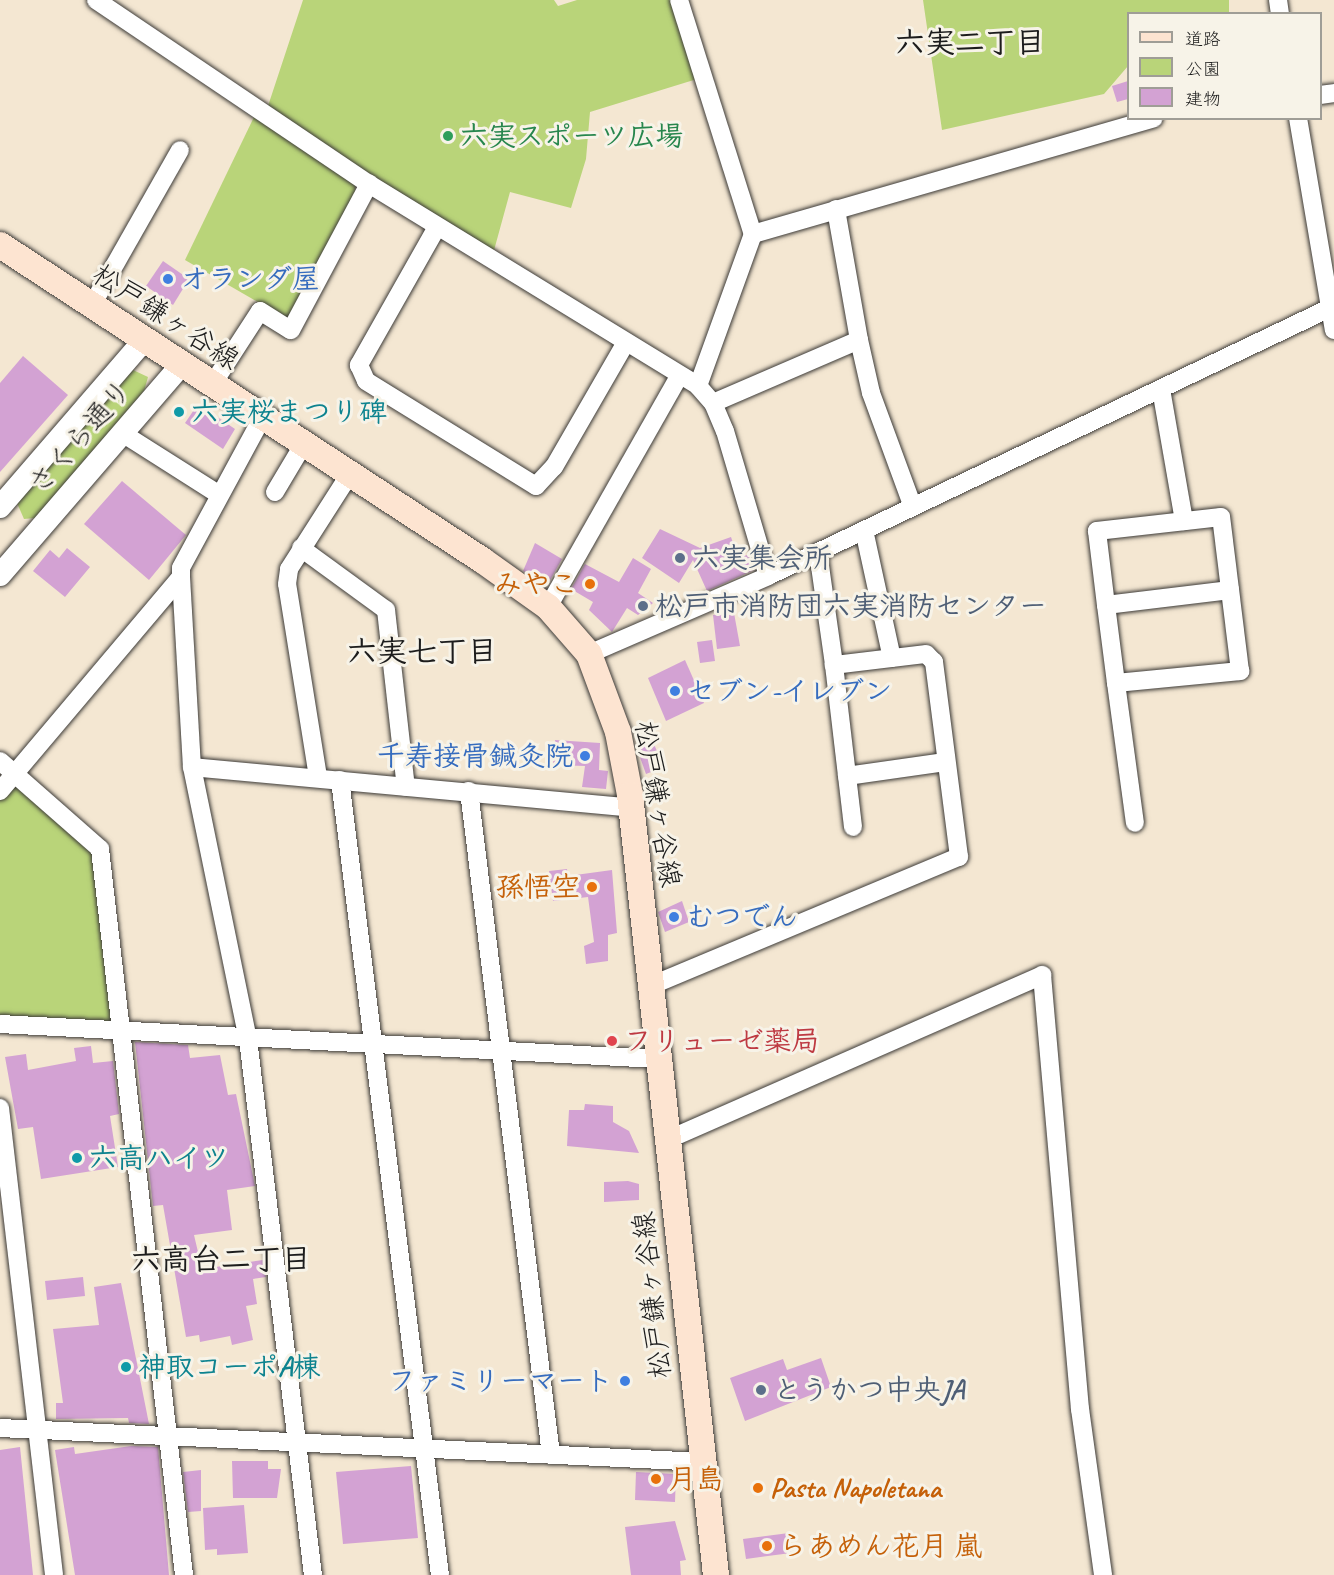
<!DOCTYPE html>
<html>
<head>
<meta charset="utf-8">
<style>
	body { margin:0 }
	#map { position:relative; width:1334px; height:1575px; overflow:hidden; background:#f4e7d2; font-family:Caveat,"Klee One",sans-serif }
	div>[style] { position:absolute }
	.green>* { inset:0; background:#b9d479 }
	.building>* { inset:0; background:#d3a2d3 }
	.roads { filter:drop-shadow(0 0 2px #3c3a37) drop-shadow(0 0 2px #3c3a37) }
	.minor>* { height:18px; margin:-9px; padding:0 9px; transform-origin:9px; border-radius:9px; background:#fff }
	.tertiary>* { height:22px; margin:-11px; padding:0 11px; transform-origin:11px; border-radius:11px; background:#fff }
	.secondary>* { height:26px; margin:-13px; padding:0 13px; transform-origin:13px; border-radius:13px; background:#fde4d1 }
	.dots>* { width:16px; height:16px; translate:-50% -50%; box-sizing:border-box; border:3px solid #f7f3e8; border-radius:50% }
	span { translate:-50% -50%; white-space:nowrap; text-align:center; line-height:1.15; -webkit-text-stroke:6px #f7f3e8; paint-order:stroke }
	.leisure-label { font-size:28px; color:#27864d; font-weight:700 }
	.left { translate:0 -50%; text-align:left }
	.shop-label { font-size:28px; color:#366cbe; font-weight:700 }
	.right { translate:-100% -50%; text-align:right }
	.street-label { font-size:28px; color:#1c1c1c }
	.culture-label { font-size:28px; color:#0d838f; font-weight:700 }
	.service-label { font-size:28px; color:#4e5e75; font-weight:700 }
	.food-label { font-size:28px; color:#c56008; font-weight:700 }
	.health-label { font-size:28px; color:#be3a42; font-weight:700 }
	.neighbourhood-label { font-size:30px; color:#1c1c1c; font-weight:700 }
	.legend { position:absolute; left:1127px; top:12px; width:195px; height:108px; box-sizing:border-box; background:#f7f3e8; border:2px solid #9f9d96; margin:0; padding:8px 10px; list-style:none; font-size:18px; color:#1c1c1c }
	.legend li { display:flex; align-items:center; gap:12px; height:30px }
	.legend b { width:30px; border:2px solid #9f9d96 }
</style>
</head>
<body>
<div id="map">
	<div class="green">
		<div style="clip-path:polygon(303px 0,554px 0,558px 6px,577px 0,672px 0,697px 79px,590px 112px,586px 159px,571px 208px,510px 192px,493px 254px,267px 109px)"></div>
		<div style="clip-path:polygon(923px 0,1229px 0,1229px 13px,1128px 14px,1128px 66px,1104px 94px,942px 130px)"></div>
		<div style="clip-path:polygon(254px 117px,355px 184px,355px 196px,289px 320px,185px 260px)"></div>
		<div style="clip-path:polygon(133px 370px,148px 377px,144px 391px,35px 518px,24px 519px,17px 503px)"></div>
		<div style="clip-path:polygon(15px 773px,100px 849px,121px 1031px,0 1024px,0 791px)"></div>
	</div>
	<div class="building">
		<div style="clip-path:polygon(1128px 81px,1128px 99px,1117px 102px,1112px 86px)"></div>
		<div style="clip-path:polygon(163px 261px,189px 279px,173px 305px,146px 286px)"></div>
		<div style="clip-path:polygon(23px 356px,68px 395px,0 472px,0 383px)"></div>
		<div style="clip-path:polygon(198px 404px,235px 429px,223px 449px,185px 423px)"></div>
		<div style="clip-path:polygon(122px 481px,186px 535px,149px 580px,84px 524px)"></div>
		<div style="clip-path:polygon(660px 529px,700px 548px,731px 537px,738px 558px,750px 554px,754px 570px,707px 591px,693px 560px,679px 583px,642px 558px)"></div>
		<div style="clip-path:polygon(535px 543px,562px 559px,548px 584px,523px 571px)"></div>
		<div style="clip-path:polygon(67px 548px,90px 567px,65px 597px,33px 571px,50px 550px,59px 558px)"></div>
		<div style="clip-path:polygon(633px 558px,651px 569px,638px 593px,653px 603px,638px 615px,627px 608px,612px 632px,589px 610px,593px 602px,571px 589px,585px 564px,619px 582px)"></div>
		<div style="clip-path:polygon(734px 613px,740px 646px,717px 649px,713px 615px)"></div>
		<div style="clip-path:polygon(712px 640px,715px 661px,700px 663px,697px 642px)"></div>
		<div style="clip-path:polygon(685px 660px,704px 703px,666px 721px,648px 678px)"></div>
		<div style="clip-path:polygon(555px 740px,600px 743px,599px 770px,608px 771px,606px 789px,582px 787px,585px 766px,553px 765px)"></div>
		<div style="clip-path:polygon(653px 742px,664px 767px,646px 774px,637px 749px)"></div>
		<div style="clip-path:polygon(567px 869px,568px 876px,612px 870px,617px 933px,608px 935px,608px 961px,586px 964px,584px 946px,594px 942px,588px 897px,553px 901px,549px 871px)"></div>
		<div style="clip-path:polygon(682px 901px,689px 922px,665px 932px,658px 912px)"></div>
		<div style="clip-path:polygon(135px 1042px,188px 1045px,190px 1058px,220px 1055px,228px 1095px,236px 1094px,255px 1186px,227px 1190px,232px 1230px,194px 1235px,202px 1269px,263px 1260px,266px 1277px,253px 1279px,257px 1304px,246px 1306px,253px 1340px,232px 1345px,230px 1336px,200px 1342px,199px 1335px,186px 1337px,163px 1205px,153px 1206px)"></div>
		<div style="clip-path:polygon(91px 1046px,93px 1063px,113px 1061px,119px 1114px,110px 1116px,118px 1167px,41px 1179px,33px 1127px,18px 1129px,5px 1057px,26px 1054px,28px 1070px,76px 1061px,74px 1048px)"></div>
		<div style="clip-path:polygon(585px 1104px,613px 1106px,613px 1122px,629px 1131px,639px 1153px,567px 1146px,569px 1110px,584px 1110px)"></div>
		<div style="clip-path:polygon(628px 1181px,639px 1184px,639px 1200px,604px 1202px,604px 1182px)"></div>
		<div style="clip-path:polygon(83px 1277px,85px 1296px,47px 1300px,45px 1281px)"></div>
		<div style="clip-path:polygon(121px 1283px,149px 1424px,129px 1423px,128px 1418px,56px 1419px,56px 1403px,63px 1403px,53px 1329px,99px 1325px,94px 1287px)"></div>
		<div style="clip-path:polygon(821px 1358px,831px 1387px,745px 1421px,730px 1378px,783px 1359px,787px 1370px)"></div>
		<div style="clip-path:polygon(131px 1446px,158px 1447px,169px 1575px,75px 1575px,55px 1450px,74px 1447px,75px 1454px)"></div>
		<div style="clip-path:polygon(20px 1447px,33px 1575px,0 1575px,0 1450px)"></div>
		<div style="clip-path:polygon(232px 1461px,268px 1461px,268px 1469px,281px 1469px,277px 1498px,233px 1498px)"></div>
		<div style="clip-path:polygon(411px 1466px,418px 1538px,343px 1544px,336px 1472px)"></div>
		<div style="clip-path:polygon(201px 1470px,201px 1511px,188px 1512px,183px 1472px)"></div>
		<div style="clip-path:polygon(636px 1472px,676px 1474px,675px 1502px,635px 1500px)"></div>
		<div style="clip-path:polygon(244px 1505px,248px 1553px,217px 1555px,217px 1549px,205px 1550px,203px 1508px)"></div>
		<div style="clip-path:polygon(675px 1521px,686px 1560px,680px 1561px,681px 1575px,631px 1575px,625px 1527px)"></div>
		<div style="clip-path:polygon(789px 1533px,791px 1553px,746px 1559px,743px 1539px)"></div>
	</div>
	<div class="roads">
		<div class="minor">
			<div style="left:96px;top:0;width:329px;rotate:34deg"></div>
			<div style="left:369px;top:184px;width:386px;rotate:31.5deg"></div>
			<div style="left:698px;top:386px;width:23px;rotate:49deg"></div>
			<div style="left:713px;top:403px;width:30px;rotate:67deg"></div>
			<div style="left:725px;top:431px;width:151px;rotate:73.5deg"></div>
			<div style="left:679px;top:0;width:245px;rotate:72.5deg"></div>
			<div style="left:753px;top:234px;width:417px;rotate:-16.1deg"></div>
			<div style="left:1278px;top:0;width:14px;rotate:82deg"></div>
			<div style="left:1320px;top:95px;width:14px;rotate:-8deg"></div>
			<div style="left:1298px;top:118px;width:215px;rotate:80.4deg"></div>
			<div style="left:437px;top:227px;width:159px;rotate:119.5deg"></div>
			<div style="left:359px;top:365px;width:17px;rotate:66deg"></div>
			<div style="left:366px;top:381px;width:200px;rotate:31.7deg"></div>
			<div style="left:536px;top:486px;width:26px;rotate:-47deg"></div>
			<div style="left:554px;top:467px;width:142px;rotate:-60deg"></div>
			<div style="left:92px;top:305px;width:178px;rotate:-60.4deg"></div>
			<div style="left:859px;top:340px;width:54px;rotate:77.2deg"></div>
			<div style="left:871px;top:393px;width:121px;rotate:69.8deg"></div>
			<div style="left:212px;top:385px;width:88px;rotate:-57deg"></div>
			<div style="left:260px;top:311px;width:36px;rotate:32deg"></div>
			<div style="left:291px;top:330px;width:166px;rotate:-61.9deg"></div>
			<div style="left:698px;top:386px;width:162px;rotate:-70.1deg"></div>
			<div style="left:1161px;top:389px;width:134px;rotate:80.1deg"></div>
			<div style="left:713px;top:403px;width:159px;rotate:-23.3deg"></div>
			<div style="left:859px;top:340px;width:133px;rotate:-100deg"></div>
			<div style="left:262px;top:418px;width:170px;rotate:118.4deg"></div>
			<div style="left:181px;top:568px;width:9px;rotate:90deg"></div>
			<div style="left:181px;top:577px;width:190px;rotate:86.7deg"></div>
			<div style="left:192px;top:767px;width:278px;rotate:78.4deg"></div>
			<div style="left:248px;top:1039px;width:540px;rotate:83.09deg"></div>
			<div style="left:122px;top:433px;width:114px;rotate:32.4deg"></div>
			<div style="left:275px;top:492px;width:55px;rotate:-59.2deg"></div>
			<div style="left:864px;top:530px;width:131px;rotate:77.7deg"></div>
			<div style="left:301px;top:548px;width:105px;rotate:36.1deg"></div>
			<div style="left:386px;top:610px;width:178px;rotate:83.6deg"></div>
			<div style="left:818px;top:552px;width:114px;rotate:81.9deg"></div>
			<div style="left:1106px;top:605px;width:125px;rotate:-6.9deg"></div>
			<div style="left:548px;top:607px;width:266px;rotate:-60.4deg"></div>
			<div style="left:589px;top:654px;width:195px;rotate:-23.5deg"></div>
			<div style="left:768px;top:576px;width:627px;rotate:-25.5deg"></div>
			<div style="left:1116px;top:683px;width:125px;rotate:-5.5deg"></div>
			<div style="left:1240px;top:671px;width:155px;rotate:-97deg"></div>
			<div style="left:1221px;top:517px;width:125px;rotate:173.6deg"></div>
			<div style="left:1097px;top:531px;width:75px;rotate:83.1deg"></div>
			<div style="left:1106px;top:605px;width:79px;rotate:82.7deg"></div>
			<div style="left:1116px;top:683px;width:141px;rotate:82.3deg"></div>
			<div style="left:0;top:761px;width:133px;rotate:41.3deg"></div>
			<div style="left:100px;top:849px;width:731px;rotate:83.4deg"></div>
			<div style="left:192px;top:767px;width:441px;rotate:5.3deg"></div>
			<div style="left:847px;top:776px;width:99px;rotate:-8.1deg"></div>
			<div style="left:318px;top:777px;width:195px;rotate:-99.1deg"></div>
			<div style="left:287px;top:584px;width:15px;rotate:-82deg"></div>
			<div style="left:289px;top:569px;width:112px;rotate:-57.4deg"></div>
			<div style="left:340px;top:780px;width:801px;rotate:82.83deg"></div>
			<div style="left:0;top:791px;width:280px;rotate:-49.8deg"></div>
			<div style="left:469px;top:791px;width:669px;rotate:82.96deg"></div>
			<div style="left:650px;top:986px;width:335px;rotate:-22.7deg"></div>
			<div style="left:959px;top:857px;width:197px;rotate:-97.3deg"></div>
			<div style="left:934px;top:662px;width:11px;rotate:-135deg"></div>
			<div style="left:926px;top:654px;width:93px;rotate:173.2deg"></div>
			<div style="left:834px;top:665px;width:163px;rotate:83.3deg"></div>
			<div style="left:0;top:1024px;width:658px;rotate:3.05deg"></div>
			<div style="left:0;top:1108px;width:470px;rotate:83.4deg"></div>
			<div style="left:667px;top:1140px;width:410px;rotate:-23.7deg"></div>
			<div style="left:1042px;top:975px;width:436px;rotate:85deg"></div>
			<div style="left:1080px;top:1409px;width:168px;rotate:82.1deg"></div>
			<div style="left:0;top:1428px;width:704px;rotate:2.77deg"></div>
		</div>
		<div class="tertiary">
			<div style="left:0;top:507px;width:221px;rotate:-49.2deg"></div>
			<div style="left:0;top:575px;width:277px;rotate:-49.2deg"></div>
		</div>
		<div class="secondary">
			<div style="left:0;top:245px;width:576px;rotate:33.17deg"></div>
			<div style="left:482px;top:560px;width:81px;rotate:35.5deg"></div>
			<div style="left:548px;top:607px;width:62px;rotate:48.9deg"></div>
			<div style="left:589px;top:654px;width:83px;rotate:69.6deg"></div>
			<div style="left:618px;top:732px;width:64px;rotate:79.2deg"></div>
			<div style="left:630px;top:795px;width:785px;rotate:83.71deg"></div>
		</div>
	</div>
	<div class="dots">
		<div style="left:448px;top:136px;background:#2e9e5b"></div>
		<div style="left:168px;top:279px;background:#3f7fe0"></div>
		<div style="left:179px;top:412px;background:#0f9aa8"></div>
		<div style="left:680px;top:558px;background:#5c6f8a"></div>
		<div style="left:590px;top:584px;background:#e8710a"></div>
		<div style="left:643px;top:606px;background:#5c6f8a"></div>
		<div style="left:675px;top:691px;background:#3f7fe0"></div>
		<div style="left:585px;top:756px;background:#3f7fe0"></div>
		<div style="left:592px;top:887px;background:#e8710a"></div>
		<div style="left:674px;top:917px;background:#3f7fe0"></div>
		<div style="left:612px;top:1041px;background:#e0444e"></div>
		<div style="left:77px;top:1158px;background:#0f9aa8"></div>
		<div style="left:126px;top:1367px;background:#0f9aa8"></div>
		<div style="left:625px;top:1381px;background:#3f7fe0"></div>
		<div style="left:761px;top:1390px;background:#5c6f8a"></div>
		<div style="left:656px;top:1479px;background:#e8710a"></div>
		<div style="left:758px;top:1488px;background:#e8710a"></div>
		<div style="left:767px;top:1546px;background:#e8710a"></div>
	</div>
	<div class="leisure-label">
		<span class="left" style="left:460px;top:136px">六実スポーツ広場</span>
	</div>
	<div class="shop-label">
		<span class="left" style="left:180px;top:279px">オランダ屋</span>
		<span class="left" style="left:687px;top:691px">セブン-イレブン</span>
		<span class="right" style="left:573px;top:756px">千寿接骨鍼灸院</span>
		<span class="left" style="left:686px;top:917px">むつでん</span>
		<span class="right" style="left:613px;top:1381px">ファミリーマート</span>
	</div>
	<div class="street-label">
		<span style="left:166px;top:317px;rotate:33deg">松戸鎌ヶ谷線</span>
		<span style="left:80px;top:437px;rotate:-49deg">さくら通り</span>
		<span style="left:658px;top:804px;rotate:81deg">松戸鎌ヶ谷線</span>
		<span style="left:652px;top:1295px;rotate:-96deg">松戸鎌ヶ谷線</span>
	</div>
	<div class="culture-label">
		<span class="left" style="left:191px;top:412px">六実桜まつり碑</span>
		<span class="left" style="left:89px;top:1158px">六高ハイツ</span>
		<span class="left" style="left:138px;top:1367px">神取コーポA棟</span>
	</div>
	<div class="service-label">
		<span class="left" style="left:692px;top:558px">六実集会所</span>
		<span class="left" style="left:655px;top:606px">松戸市消防団六実消防センター</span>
		<span class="left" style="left:773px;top:1390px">とうかつ中央JA</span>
	</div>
	<div class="food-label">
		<span class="right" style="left:578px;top:584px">みやこ</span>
		<span class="right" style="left:580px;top:887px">孫悟空</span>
		<span class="left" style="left:668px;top:1479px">月島</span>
		<span class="left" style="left:770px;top:1488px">Pasta Napoletana</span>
		<span class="left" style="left:779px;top:1546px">らあめん花月 嵐</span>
	</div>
	<div class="health-label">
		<span class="left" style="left:624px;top:1041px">フリューゼ薬局</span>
	</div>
	<div class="neighbourhood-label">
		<span style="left:970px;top:42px">六実二丁目</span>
		<span style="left:422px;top:651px">六実七丁目</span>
		<span style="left:221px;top:1259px">六高台二丁目</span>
	</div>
	<ul class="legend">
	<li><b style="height:8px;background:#fde4d1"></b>道路</li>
	<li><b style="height:16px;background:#b9d479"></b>公園</li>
	<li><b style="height:16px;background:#d3a2d3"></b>建物</li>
	</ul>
</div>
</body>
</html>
